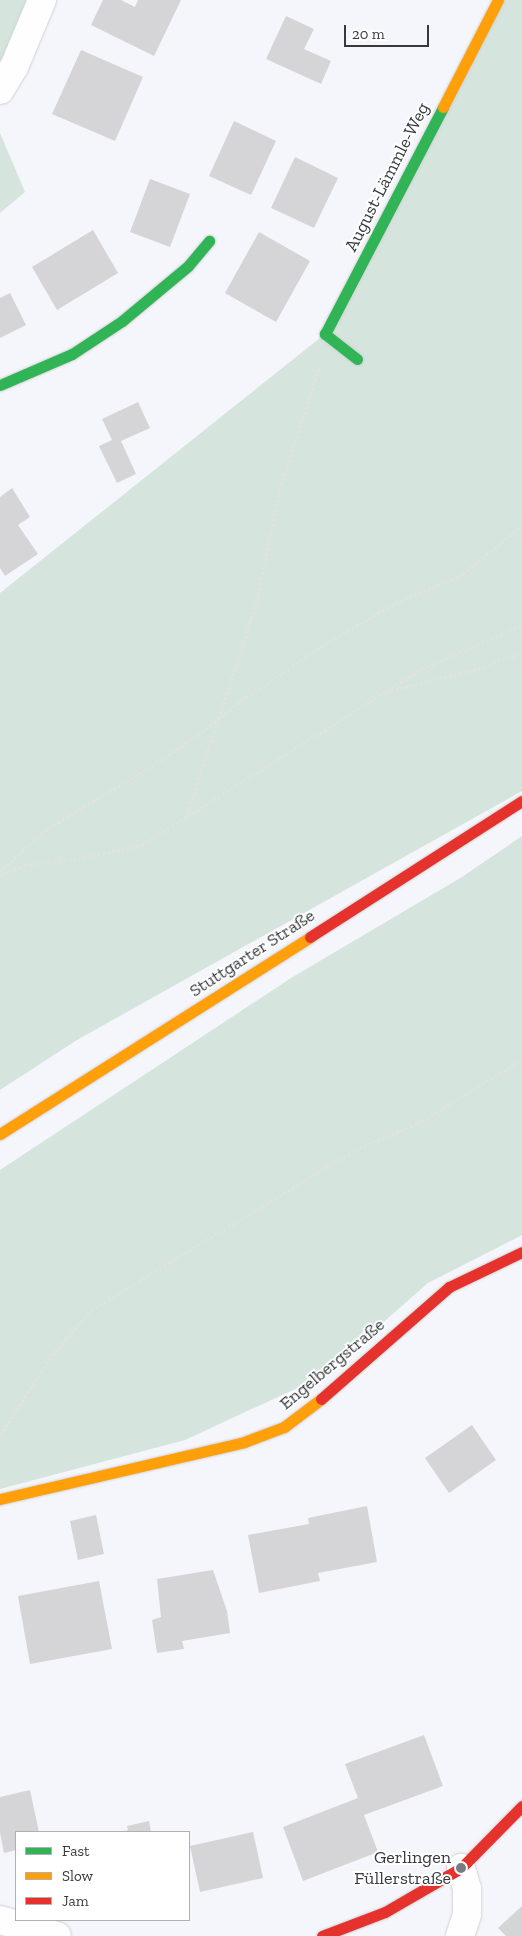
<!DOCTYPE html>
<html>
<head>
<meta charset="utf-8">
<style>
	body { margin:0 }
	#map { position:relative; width:522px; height:1936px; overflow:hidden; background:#f5f6fb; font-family:"Zilla Slab",serif }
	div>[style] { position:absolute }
	.green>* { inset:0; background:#d5e4dc }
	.building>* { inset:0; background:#d5d4d6 }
	.path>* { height:3px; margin-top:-1.5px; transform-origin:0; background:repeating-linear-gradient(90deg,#e1e2e3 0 2.5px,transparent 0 5px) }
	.roads { filter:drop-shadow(0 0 1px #d0d1d5) drop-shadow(0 0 1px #d0d1d5) }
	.street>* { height:28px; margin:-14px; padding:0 14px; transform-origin:14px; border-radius:14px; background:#fefefe }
	.fast>* { height:11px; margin:-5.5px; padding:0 5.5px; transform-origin:5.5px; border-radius:5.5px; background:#30b455 }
	.slow>* { height:11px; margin:-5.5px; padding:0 5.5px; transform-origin:5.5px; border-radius:5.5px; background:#ff9f0a }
	.jam>* { height:11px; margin:-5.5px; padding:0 5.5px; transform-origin:5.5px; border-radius:5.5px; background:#e5322d }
	.dots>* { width:14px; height:14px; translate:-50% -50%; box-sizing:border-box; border:2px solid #fff; border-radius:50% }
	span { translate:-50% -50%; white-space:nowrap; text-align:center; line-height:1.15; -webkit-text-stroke:4px #fff; paint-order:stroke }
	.street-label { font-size:18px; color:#38393d }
	.poi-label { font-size:18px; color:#38393d }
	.right { translate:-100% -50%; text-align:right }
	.legend { position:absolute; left:15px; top:1831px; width:175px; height:90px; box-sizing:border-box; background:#fff; border:1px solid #afb0b1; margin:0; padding:6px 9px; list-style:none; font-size:15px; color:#38393d }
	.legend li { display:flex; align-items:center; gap:10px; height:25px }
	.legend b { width:25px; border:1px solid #afb0b1 }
	.scale { position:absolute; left:344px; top:25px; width:85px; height:22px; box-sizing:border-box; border:2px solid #38393d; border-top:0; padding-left:6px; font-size:15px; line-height:18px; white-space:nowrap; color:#38393d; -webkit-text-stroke:4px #fff; paint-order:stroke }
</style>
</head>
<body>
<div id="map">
	<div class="green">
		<div style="clip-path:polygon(0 0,33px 0,0 68px)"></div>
		<div style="clip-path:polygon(498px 0,522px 0,522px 791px,77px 1040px,0 1090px,0 593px,325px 334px)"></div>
		<div style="clip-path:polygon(0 133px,25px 192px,0 213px)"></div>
		<div style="clip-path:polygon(522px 836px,522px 1235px,428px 1283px,321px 1377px,185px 1440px,0 1489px,0 1170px,291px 978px,462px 877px)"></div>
	</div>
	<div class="building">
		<div style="clip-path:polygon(103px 0,121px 0,135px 7px,138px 0,181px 0,154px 56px,91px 25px)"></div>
		<div style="clip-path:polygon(286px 16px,314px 29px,304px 49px,331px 61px,321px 84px,266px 59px)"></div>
		<div style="clip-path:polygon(81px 50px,143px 77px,115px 141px,52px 114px)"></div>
		<div style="clip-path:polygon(234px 121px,276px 141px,251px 195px,209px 176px)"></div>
		<div style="clip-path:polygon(295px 157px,338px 178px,314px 228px,271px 208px)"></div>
		<div style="clip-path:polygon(150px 179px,190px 194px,170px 247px,130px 232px)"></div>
		<div style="clip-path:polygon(93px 230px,118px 273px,57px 310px,32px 267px)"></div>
		<div style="clip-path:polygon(259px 232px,310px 261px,276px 322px,225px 293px)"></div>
		<div style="clip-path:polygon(10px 293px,26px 325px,0 338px,0 298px)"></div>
		<div style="clip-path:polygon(138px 402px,150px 428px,121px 441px,136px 474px,117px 483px,99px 446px,112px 440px,102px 419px)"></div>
		<div style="clip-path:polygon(12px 488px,30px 517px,18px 525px,38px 554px,5px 576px,0 568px,0 497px)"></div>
		<div style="clip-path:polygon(472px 1425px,496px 1460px,449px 1493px,425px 1458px)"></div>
		<div style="clip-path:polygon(367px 1506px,377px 1562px,318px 1573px,320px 1581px,259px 1593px,248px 1535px,309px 1524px,308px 1518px)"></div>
		<div style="clip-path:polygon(96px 1515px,104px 1554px,78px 1560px,70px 1521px)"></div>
		<div style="clip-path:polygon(213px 1570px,227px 1611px,230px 1633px,182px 1641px,184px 1649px,157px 1653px,152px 1620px,161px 1617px,157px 1579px)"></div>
		<div style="clip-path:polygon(99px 1581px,112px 1649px,30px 1664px,18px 1596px)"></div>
		<div style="clip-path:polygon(424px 1735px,443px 1786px,364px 1815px,378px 1852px,303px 1881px,283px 1827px,358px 1798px,345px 1764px)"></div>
		<div style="clip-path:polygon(30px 1790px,39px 1832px,16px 1832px,16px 1850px,4px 1853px,0 1833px,0 1797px)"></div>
		<div style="clip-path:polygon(149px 1821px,151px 1832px,123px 1832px,128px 1830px,127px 1826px)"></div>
		<div style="clip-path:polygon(253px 1832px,263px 1878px,200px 1892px,190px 1846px)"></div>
		<div style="clip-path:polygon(522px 1906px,522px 1936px,506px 1936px,498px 1928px)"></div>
	</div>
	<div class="path">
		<div style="left:386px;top:692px;width:101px;rotate:-14.3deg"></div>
		<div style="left:484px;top:667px;width:41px;rotate:-21.5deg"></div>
		<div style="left:186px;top:818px;width:225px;rotate:-71.9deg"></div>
		<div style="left:256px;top:604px;width:122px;rotate:-78.1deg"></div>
		<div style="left:281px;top:485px;width:127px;rotate:-72.1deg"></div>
		<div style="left:0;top:872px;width:62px;rotate:-43deg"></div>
		<div style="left:45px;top:830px;width:109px;rotate:-30.8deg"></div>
		<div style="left:139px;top:774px;width:71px;rotate:-33.5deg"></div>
		<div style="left:198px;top:735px;width:56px;rotate:-38.5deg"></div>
		<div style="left:242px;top:700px;width:106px;rotate:-33.8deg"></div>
		<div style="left:330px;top:641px;width:76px;rotate:-29.9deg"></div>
		<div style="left:396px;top:603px;width:73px;rotate:-23.4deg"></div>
		<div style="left:463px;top:574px;width:76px;rotate:-39.1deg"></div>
		<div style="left:0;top:876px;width:26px;rotate:-25deg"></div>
		<div style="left:24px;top:865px;width:54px;rotate:-6.3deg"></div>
		<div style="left:78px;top:859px;width:66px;rotate:-12.3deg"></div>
		<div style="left:142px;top:845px;width:326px;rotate:-32.2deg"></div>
		<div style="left:418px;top:671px;width:114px;rotate:-23.9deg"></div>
		<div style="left:0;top:1435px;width:100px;rotate:-56.5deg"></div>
		<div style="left:55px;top:1352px;width:55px;rotate:-49.4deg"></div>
		<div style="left:91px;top:1310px;width:309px;rotate:-31.2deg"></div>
		<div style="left:355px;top:1150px;width:69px;rotate:-23.2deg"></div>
		<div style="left:418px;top:1123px;width:122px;rotate:-31.2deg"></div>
	</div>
	<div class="roads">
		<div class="street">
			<div style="left:0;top:90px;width:27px;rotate:-59deg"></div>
			<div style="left:14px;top:67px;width:73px;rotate:-67.3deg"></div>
			<div style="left:0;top:1920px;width:59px;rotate:15.7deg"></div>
			<div style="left:460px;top:1936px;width:23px;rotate:-72deg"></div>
			<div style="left:467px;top:1914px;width:25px;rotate:-90deg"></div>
			<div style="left:467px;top:1889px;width:22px;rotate:-106deg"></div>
		</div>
		<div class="fast">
			<div style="left:357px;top:359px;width:41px;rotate:-142deg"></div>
			<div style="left:325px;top:334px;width:256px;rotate:-62.5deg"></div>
			<div style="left:0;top:385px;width:78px;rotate:-23.3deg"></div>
			<div style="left:72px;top:354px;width:60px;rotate:-33.4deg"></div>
			<div style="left:122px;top:321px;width:86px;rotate:-39.8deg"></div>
			<div style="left:188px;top:266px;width:33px;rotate:-50deg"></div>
		</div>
		<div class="slow">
			<div style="left:443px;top:107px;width:120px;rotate:-62.8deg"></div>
			<div style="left:0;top:1134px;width:367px;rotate:-32.4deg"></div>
			<div style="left:0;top:1499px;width:251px;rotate:-13.1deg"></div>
			<div style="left:244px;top:1442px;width:43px;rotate:-20.6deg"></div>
			<div style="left:284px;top:1427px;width:46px;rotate:-37.1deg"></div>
		</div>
		<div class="jam">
			<div style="left:310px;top:937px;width:252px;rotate:-32.7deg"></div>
			<div style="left:321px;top:1399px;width:170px;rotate:-41.2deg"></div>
			<div style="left:449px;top:1287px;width:81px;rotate:-25.6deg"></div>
			<div style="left:322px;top:1936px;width:67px;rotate:-20.9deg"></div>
			<div style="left:385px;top:1912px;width:88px;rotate:-30.1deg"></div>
			<div style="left:461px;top:1868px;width:87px;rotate:-45.5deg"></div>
		</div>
	</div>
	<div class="dots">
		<div style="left:461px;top:1868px;background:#7a7b80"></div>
	</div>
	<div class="street-label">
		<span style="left:387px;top:177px;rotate:-63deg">August-Lämmle-Weg</span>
		<span style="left:252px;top:953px;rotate:-33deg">Stuttgarter Straße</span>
		<span style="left:332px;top:1364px;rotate:-40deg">Engelbergstraße</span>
	</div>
	<div class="poi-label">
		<span class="right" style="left:451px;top:1868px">Gerlingen<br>Füllerstraße</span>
	</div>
	<ul class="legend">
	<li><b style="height:6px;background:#30b455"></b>Fast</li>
	<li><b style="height:6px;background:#ff9f0a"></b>Slow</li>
	<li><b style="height:6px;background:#e5322d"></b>Jam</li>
	</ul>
	<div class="scale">20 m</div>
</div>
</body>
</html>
